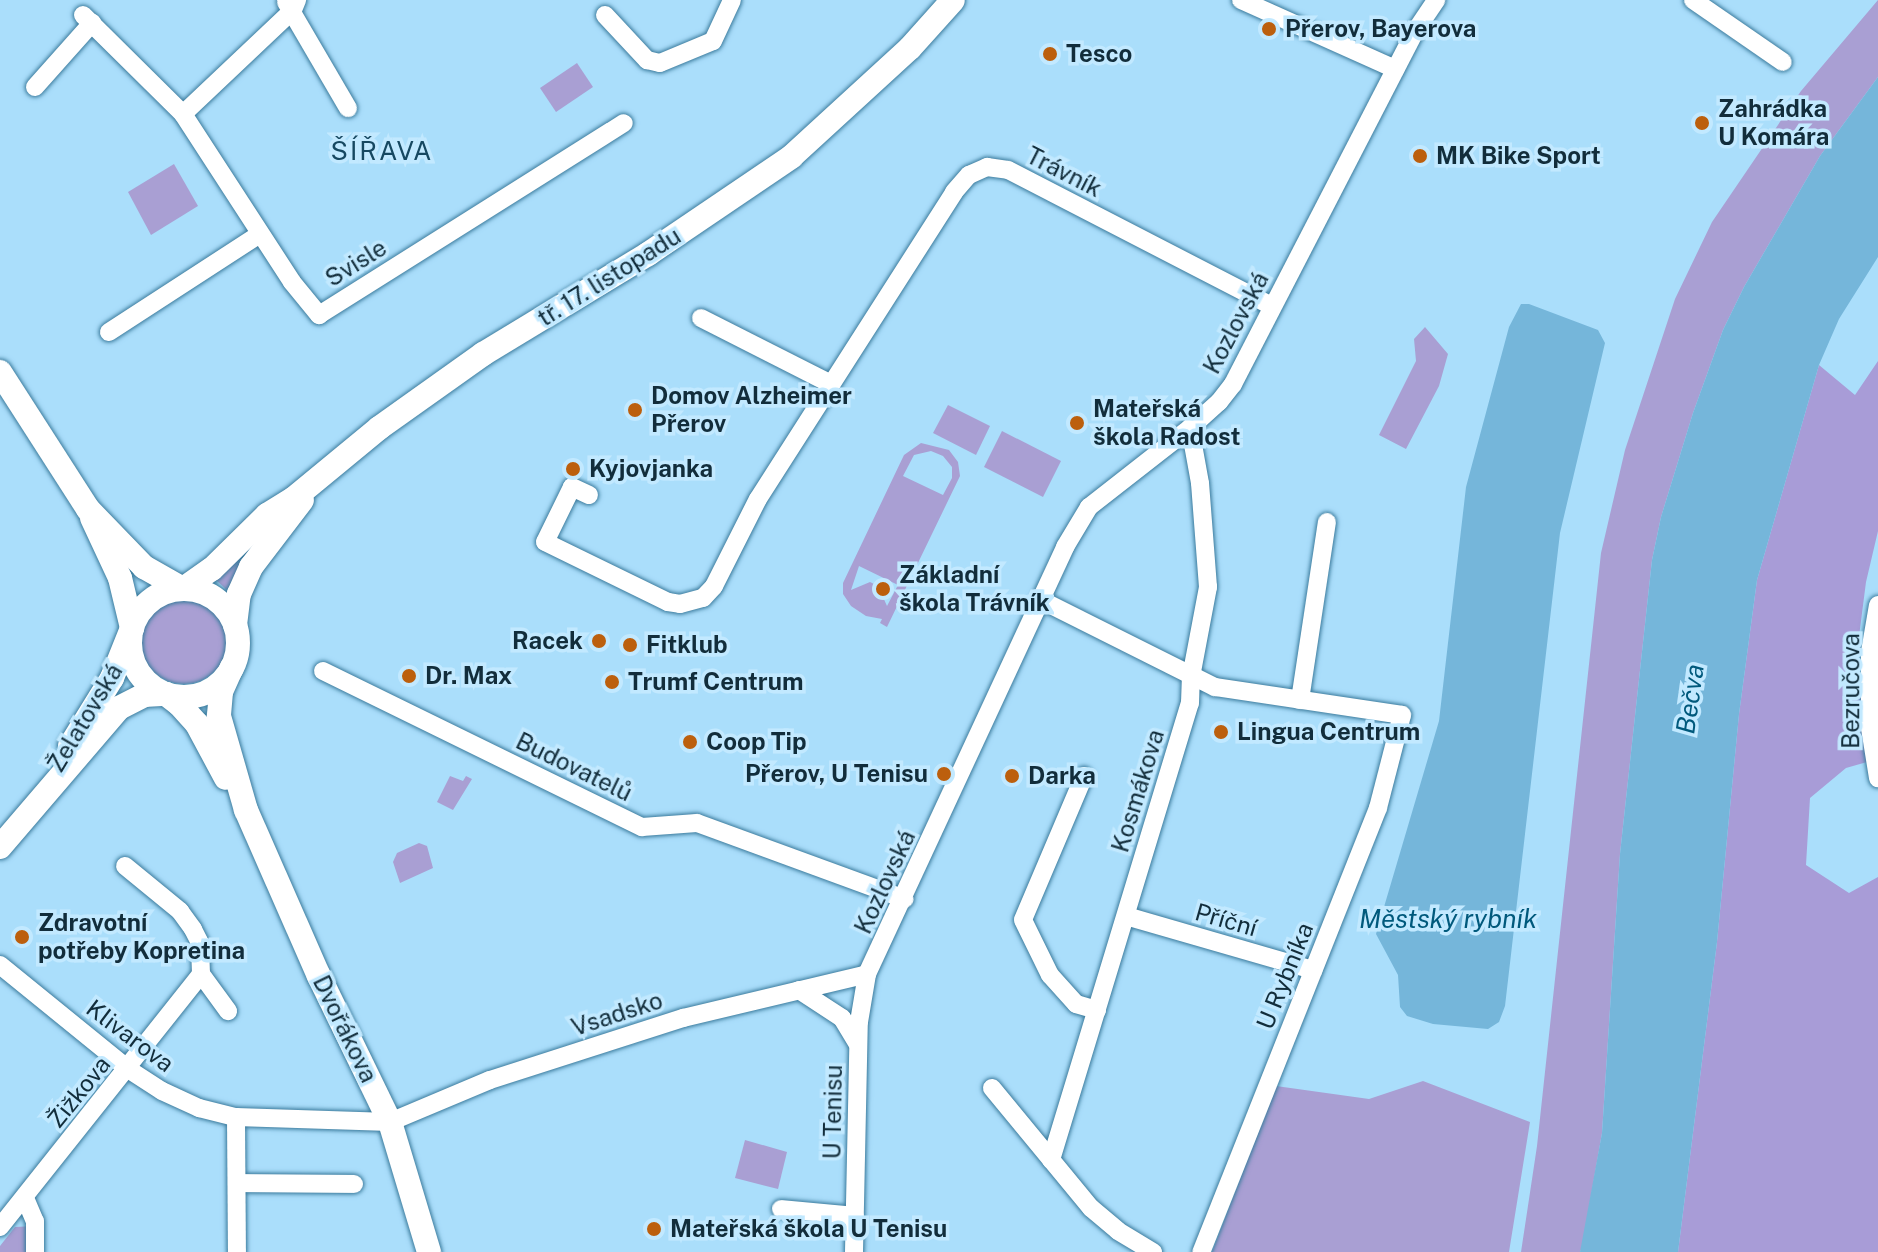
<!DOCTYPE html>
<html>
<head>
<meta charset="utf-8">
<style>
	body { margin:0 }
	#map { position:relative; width:1878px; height:1252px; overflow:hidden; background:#aadefb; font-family:"Public Sans",sans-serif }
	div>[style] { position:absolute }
	.green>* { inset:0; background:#a99fd3 }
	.round { border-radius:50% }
	.forest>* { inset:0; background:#a89cd7 }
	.water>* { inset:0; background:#75b6da }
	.roads { filter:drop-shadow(0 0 2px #3b7b9d) drop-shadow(0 0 2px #3b7b9d) }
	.street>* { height:18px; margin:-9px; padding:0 9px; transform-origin:9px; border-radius:9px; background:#fff }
	.secondary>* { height:24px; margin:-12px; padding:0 12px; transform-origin:12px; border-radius:12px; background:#fff }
	.secondary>.ring { margin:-12px; padding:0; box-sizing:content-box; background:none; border:24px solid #fff; border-radius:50% }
	.dots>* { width:22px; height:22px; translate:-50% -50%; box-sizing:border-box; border:4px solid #c2e9ff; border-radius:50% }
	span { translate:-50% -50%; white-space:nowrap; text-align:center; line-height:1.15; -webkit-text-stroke:7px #c2e9ff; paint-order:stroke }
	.poi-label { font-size:24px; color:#122d3b; font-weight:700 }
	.left { translate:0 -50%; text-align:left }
	.right { translate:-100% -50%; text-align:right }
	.street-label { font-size:24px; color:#122d3b }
	.neighbourhood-label { font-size:26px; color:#164861; letter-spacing:2px }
	.water-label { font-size:26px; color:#00597c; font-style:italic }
</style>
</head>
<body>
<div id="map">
	<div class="green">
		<div style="clip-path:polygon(1878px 0,1878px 77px,1820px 156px,1744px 287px,1723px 330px,1693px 413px,1661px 517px,1652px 560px,1620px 854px,1602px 1133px,1582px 1247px,1580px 1252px,1521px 1252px,1537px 1146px,1601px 553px,1625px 450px,1675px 299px,1712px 222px,1801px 91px)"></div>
		<div style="clip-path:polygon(577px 63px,593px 87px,556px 112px,540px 88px)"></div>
		<div style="clip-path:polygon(174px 164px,198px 206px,151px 235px,128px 192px)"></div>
		<div style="clip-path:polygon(1425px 327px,1448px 354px,1439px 386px,1406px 449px,1379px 435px,1416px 361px,1414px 339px)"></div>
		<div style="clip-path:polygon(948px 405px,990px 426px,976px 455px,933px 433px)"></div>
		<div style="clip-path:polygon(1002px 431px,1061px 461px,1043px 497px,984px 467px)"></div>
		<div style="clip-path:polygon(evenodd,921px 443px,949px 450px,958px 462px,960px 476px,887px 627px,880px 623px,882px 619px,866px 616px,851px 606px,843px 594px,843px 583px,904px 455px,921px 443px,931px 451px,943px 456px,952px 467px,952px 478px,943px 495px,903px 476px,914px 455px,931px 451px,921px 443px,859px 566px,898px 585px,887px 606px,878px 586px,870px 582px,851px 590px,859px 566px)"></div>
		<div style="clip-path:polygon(245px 549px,250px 553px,227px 590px,216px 580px)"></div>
		<div class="round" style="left:140px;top:596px;width:88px;height:88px"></div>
		<div style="clip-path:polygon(450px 776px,463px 781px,466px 776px,472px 779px,453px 810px,437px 802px)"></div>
		<div style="clip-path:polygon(419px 843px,427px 846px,433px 868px,400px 883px,393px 862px,397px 853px)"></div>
		<div style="clip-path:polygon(1423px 1081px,1530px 1122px,1509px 1252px,1212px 1252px,1276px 1086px,1369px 1099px)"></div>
		<div style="clip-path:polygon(745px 1140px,787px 1152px,778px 1189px,735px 1178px)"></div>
		<div style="clip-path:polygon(35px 1226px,35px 1252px,0 1252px,0 1246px,15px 1227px)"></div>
	</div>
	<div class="forest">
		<div style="clip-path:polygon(1878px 361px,1878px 531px,1866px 582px,1857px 652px,1867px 762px,1846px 768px,1810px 798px,1806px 865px,1849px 893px,1878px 877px,1878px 1252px,1678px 1252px,1717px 942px,1739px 714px,1757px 580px,1819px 365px,1855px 395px)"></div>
	</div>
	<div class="water">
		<div style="clip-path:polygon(1878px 77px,1878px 257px,1839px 319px,1819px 365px,1757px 580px,1739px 714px,1717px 942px,1678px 1252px,1580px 1252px,1602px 1133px,1620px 854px,1652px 560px,1661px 517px,1693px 413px,1723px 330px,1744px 287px,1820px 156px)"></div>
		<div style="clip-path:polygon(1521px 304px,1529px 304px,1598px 330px,1605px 343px,1560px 533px,1505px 1006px,1499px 1022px,1488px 1029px,1433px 1024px,1407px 1016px,1400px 1007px,1398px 975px,1376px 934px,1439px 721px,1466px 487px,1509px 327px)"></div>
	</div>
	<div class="roads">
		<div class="street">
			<div style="left:1241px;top:0;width:169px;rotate:24.1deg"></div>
			<div style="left:1693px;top:0;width:109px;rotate:34.6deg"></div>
			<div style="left:286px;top:2px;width:123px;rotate:59.7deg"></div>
			<div style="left:83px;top:15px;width:141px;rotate:44.7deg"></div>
			<div style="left:183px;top:114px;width:200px;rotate:57deg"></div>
			<div style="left:292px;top:282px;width:43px;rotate:50.7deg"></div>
			<div style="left:319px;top:315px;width:360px;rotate:-32.2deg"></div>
			<div style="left:605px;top:15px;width:62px;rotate:47deg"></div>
			<div style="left:647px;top:60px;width:13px;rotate:13deg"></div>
			<div style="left:660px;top:63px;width:57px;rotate:-22.5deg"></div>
			<div style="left:713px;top:41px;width:45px;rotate:-65.1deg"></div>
			<div style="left:35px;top:87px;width:86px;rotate:-48.3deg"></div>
			<div style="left:183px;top:114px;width:151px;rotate:-43.4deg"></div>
			<div style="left:293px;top:10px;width:11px;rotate:-68deg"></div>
			<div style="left:701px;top:318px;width:146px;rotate:26.9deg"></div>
			<div style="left:109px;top:332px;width:180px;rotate:-33deg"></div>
			<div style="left:589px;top:495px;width:19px;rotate:-155deg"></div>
			<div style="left:572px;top:487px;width:61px;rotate:116.1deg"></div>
			<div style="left:545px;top:542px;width:137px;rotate:26deg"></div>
			<div style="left:668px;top:602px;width:12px;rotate:9deg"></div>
			<div style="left:680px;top:604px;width:24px;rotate:-15deg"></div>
			<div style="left:703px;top:598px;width:16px;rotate:-47deg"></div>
			<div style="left:714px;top:586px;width:97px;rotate:-63.2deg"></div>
			<div style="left:758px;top:499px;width:364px;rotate:-57.4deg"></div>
			<div style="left:954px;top:192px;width:23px;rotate:-49deg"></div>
			<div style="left:969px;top:175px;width:20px;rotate:-24deg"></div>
			<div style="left:987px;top:167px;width:21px;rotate:8deg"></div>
			<div style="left:1008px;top:170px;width:297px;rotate:27.3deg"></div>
			<div style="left:1041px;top:600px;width:195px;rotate:26.6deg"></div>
			<div style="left:1215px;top:687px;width:189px;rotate:8.5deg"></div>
			<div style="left:1402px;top:715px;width:96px;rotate:104.5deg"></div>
			<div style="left:1378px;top:808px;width:478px;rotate:111.7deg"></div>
			<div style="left:1878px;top:605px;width:48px;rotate:99.7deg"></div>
			<div style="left:1870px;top:652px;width:76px;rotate:90deg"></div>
			<div style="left:1870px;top:728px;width:51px;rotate:80.9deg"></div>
			<div style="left:323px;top:671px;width:355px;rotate:26.1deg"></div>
			<div style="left:642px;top:827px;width:55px;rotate:-4.2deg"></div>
			<div style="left:697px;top:823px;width:221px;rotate:20.1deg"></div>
			<div style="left:1300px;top:700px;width:180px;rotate:-81.4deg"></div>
			<div style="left:1084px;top:776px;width:156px;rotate:113deg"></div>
			<div style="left:1023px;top:920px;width:61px;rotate:63.9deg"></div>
			<div style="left:1050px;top:975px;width:39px;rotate:48deg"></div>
			<div style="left:1076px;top:1004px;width:22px;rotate:16deg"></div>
			<div style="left:1126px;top:916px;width:195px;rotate:16.1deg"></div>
			<div style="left:0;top:965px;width:165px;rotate:39.1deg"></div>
			<div style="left:128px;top:1069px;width:40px;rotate:32.9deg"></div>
			<div style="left:162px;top:1091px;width:41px;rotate:24.7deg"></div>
			<div style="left:199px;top:1108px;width:38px;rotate:14deg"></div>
			<div style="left:236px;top:1117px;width:154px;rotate:1.9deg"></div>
			<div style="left:390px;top:1122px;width:108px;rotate:-22.8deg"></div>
			<div style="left:490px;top:1080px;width:203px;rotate:-17.8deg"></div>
			<div style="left:683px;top:1018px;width:189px;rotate:-13.4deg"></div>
			<div style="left:201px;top:974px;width:46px;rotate:53.9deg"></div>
			<div style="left:799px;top:990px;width:51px;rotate:33.1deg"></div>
			<div style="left:842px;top:1018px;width:29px;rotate:59deg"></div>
			<div style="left:992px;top:1088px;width:156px;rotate:50.5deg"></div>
			<div style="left:1091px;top:1208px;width:35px;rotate:40deg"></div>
			<div style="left:1118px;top:1231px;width:41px;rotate:31deg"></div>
			<div style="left:236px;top:1117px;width:135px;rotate:89.6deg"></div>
			<div style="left:1051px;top:1160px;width:478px;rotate:-73.1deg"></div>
			<div style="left:1190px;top:703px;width:26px;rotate:-88deg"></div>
			<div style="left:1191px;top:677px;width:92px;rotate:-79.3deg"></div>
			<div style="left:1208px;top:587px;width:104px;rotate:-94.4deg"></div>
			<div style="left:1200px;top:483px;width:56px;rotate:-100.3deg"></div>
			<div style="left:237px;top:1183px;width:117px;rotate:0.5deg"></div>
			<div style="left:25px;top:1198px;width:25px;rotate:67deg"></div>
			<div style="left:35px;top:1221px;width:31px;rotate:90deg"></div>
			<div style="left:781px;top:1209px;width:74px;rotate:5.4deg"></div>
			<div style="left:0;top:1227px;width:323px;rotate:-51.5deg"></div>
			<div style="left:201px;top:974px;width:31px;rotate:-92deg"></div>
			<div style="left:200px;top:943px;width:16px;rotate:-117deg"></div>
			<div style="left:193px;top:929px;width:22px;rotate:-126deg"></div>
			<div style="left:180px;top:911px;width:71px;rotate:-140.7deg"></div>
			<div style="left:854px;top:1252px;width:230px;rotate:-88.8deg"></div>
			<div style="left:859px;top:1022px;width:49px;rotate:-80.5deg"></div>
			<div style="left:867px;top:974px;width:471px;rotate:-65.1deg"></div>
			<div style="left:1065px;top:547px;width:47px;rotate:-59deg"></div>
			<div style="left:1089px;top:507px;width:128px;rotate:-38deg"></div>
			<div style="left:1190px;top:428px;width:39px;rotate:-42deg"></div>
			<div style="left:1219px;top:402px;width:23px;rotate:-52deg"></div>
			<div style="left:1233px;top:384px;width:395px;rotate:-62.7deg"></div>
			<div style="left:1414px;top:33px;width:40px;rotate:-56deg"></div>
		</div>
		<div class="secondary">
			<div style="left:0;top:372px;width:163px;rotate:57.3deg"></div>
			<div style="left:88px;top:509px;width:81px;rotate:46deg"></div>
			<div style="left:144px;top:567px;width:45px;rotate:29.4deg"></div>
			<div style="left:183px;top:589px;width:35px;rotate:-35deg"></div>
			<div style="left:212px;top:569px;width:77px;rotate:-44.5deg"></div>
			<div style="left:267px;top:515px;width:31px;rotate:-32deg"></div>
			<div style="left:293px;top:499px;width:112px;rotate:-39.5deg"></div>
			<div style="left:379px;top:428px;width:128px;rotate:-35.4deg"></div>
			<div style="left:483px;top:354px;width:193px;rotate:-31.2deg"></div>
			<div style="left:648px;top:254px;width:173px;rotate:-34.1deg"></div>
			<div style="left:791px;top:157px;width:161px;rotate:-42.5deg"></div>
			<div style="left:910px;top:48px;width:64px;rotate:-48.1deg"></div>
			<div class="ring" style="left:130px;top:589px;width:84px;height:84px"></div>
			<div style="left:235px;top:625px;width:31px;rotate:-83deg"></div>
			<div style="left:239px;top:594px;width:30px;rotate:-66deg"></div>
			<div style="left:251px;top:567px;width:84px;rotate:-52.7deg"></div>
			<div style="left:232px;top:667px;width:27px;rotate:114deg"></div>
			<div style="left:221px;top:692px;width:24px;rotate:95deg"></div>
			<div style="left:219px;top:716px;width:98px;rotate:74deg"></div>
			<div style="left:246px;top:810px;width:181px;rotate:66.3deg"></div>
			<div style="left:319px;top:976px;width:162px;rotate:64.1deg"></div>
			<div style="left:390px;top:1122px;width:136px;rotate:73.3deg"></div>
			<div style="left:70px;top:746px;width:80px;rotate:-58.3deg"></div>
			<div style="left:112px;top:678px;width:54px;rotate:-68.2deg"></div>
			<div style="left:132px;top:628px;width:51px;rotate:-103.5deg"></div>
			<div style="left:120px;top:578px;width:66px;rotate:-115deg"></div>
			<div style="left:0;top:847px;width:183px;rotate:-49.4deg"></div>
			<div style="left:119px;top:708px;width:28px;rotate:-27deg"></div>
			<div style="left:144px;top:695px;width:22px;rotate:-3deg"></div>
			<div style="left:166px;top:694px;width:16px;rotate:38deg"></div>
			<div style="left:179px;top:704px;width:27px;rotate:48deg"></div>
			<div style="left:197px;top:724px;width:61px;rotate:61.8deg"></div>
		</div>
	</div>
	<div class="dots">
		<div style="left:1269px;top:29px;background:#bc5f0d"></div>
		<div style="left:1050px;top:54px;background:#bc5f0d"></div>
		<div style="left:1702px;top:123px;background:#bc5f0d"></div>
		<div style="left:1420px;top:156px;background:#bc5f0d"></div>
		<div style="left:635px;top:410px;background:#bc5f0d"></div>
		<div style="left:1077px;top:423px;background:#bc5f0d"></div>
		<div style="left:573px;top:469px;background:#bc5f0d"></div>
		<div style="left:883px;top:589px;background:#bc5f0d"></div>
		<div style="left:599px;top:641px;background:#bc5f0d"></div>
		<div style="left:630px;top:645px;background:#bc5f0d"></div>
		<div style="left:409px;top:676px;background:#bc5f0d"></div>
		<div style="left:612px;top:682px;background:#bc5f0d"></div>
		<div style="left:1221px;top:732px;background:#bc5f0d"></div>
		<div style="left:690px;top:742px;background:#bc5f0d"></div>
		<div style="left:944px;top:774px;background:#bc5f0d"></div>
		<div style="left:1012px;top:776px;background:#bc5f0d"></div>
		<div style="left:22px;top:937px;background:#bc5f0d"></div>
		<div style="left:654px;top:1229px;background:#bc5f0d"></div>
	</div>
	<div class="poi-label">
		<span class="left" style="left:1285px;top:29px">Přerov, Bayerova</span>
		<span class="left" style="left:1066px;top:54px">Tesco</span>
		<span class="left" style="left:1718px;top:123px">Zahrádka<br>U Komára</span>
		<span class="left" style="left:1436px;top:156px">MK Bike Sport</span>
		<span class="left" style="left:651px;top:410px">Domov Alzheimer<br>Přerov</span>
		<span class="left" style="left:1093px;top:423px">Mateřská<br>škola Radost</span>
		<span class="left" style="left:589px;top:469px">Kyjovjanka</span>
		<span class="left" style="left:899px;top:589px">Základní<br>škola Trávník</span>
		<span class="right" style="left:583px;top:641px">Racek</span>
		<span class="left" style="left:646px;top:645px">Fitklub</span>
		<span class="left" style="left:425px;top:676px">Dr. Max</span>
		<span class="left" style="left:628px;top:682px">Trumf Centrum</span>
		<span class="left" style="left:1237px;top:732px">Lingua Centrum</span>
		<span class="left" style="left:706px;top:742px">Coop Tip</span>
		<span class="right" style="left:928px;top:774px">Přerov, U Tenisu</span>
		<span class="left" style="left:1028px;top:776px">Darka</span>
		<span class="left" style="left:38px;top:937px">Zdravotní<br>potřeby Kopretina</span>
		<span class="left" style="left:670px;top:1229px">Mateřská škola U Tenisu</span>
	</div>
	<div class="street-label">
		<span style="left:1064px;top:172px;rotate:27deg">Trávník</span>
		<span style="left:356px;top:263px;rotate:-32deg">Svisle</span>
		<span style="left:609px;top:277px;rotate:-32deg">tř. 17. listopadu</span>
		<span style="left:1236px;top:323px;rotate:-62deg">Kozlovská</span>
		<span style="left:1851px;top:691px;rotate:-90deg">Bezručova</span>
		<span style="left:85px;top:718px;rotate:-59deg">Želatovská</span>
		<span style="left:574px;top:767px;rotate:26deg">Budovatelů</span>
		<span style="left:1138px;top:791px;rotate:-73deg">Kosmákova</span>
		<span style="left:885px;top:882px;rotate:-65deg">Kozlovská</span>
		<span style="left:1226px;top:920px;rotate:16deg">Příční</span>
		<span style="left:1285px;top:976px;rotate:-68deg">U Rybníka</span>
		<span style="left:617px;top:1014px;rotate:-18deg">Vsadsko</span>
		<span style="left:345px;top:1029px;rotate:64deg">Dvořákova</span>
		<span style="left:130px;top:1036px;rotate:37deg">Klivarova</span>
		<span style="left:79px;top:1092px;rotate:-51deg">Žižkova</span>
		<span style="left:833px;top:1112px;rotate:-89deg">U Tenisu</span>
	</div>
	<div class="neighbourhood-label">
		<span style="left:382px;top:151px">ŠÍŘAVA</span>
	</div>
	<div class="water-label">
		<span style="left:1690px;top:699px;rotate:-82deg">Bečva</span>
		<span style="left:1448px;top:919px">Městský rybník</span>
	</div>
</div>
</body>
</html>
